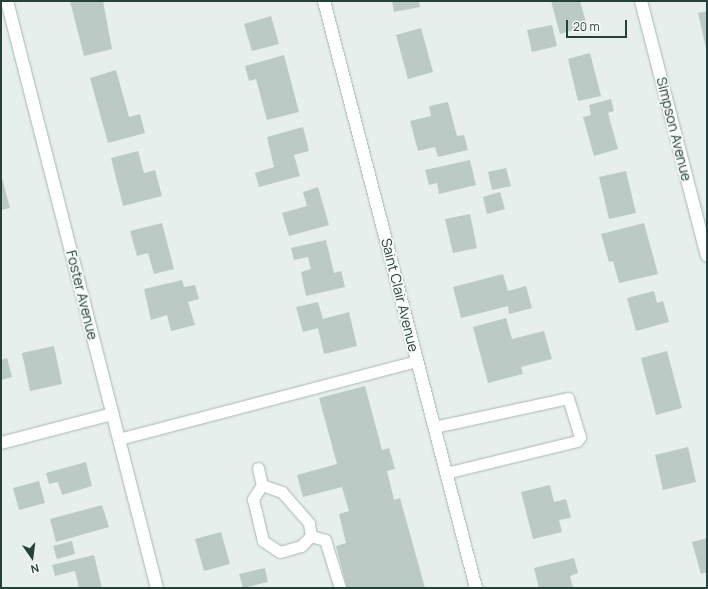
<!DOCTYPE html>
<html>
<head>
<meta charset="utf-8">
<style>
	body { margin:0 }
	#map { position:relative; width:708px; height:589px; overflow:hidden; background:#e6efeb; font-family:Manrope,sans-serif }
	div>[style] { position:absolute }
	.building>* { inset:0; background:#bbcac4 }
	.roads { filter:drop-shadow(0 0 1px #a8b8b2) drop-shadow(0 0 1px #a8b8b2) }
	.lane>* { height:11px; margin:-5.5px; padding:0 5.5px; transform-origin:5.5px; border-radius:5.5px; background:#fff }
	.street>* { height:12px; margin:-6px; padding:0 6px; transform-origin:6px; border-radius:6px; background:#fff }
	.secondary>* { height:12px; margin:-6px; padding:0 6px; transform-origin:6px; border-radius:6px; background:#fff }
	span { translate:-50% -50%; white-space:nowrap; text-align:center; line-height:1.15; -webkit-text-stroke:3.5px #f7fbf9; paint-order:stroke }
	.street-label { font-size:14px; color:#24423a }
	.frame { position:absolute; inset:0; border:2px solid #24423a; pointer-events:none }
	.north { position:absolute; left:12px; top:537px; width:40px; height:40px; -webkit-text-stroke:3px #f7fbf9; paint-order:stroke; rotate:166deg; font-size:11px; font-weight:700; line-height:16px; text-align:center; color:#24423a }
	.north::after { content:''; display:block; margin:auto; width:14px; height:18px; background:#24423a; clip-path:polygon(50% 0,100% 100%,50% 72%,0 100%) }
	.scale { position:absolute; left:566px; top:20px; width:61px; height:18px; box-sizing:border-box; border:2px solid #24423a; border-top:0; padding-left:5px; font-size:12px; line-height:14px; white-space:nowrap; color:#24423a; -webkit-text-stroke:3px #f7fbf9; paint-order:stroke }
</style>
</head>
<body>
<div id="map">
	<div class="building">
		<div style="clip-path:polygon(70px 1px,103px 1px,112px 49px,84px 56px)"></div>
		<div style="clip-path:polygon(392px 1px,419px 1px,420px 7px,394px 12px)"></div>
		<div style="clip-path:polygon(551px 1px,580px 1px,587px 26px,560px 34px)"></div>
		<div style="clip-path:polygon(707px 11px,707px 47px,706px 48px,698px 13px)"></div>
		<div style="clip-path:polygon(271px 16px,279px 44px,252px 51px,244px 24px)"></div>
		<div style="clip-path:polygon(552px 25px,557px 46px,532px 52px,527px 30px)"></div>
		<div style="clip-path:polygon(421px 28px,433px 72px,408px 79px,396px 35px)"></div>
		<div style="clip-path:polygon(590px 53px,601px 96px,578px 101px,568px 59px)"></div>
		<div style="clip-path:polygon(284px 55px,299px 112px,267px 120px,256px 79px,249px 81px,245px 66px)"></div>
		<div style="clip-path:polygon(116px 70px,129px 117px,140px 114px,145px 133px,108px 143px,90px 78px)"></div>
		<div style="clip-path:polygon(611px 99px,614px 111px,608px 113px,618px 149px,594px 156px,583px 117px,591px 115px,589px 105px)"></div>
		<div style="clip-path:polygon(448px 102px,457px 136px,464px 135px,468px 150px,438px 157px,435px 147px,418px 151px,410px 121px,431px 116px,429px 106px)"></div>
		<div style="clip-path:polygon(303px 127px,309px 151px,294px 155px,300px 176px,259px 187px,255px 173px,274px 167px,267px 137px)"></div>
		<div style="clip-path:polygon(138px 151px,144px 173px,155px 170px,162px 196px,123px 206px,111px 158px)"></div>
		<div style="clip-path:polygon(470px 160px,476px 185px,439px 194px,437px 183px,429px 185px,425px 170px)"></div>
		<div style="clip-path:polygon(506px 168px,511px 186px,492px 190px,488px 172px)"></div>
		<div style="clip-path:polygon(626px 171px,636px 213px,609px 219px,599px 177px)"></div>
		<div style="clip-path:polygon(1px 174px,10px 208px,1px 210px)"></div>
		<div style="clip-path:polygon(318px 187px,329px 225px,289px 236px,282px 213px,307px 206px,303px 192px)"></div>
		<div style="clip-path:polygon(500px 192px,505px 209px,487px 214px,483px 197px)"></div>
		<div style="clip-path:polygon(470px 214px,477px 248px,453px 253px,445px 219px)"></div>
		<div style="clip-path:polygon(162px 223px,174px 269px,154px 274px,148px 253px,137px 256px,130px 231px)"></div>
		<div style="clip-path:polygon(644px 223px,658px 274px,619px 283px,613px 261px,609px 262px,601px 234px)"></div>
		<div style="clip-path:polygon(326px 240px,334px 273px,341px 271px,345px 287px,306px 296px,301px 272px,311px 269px,308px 257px,294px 260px,291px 248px)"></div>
		<div style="clip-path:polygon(503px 274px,508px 291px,526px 286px,532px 308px,509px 314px,508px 306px,461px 318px,453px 287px)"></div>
		<div style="clip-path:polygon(182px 280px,184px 287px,195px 285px,199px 299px,188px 302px,195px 325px,171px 331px,167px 315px,151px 320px,144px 289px)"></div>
		<div style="clip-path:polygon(654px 291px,657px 303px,663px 301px,669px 322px,636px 331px,627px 298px)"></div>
		<div style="clip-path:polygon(318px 302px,323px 319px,349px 312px,357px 346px,324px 354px,318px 328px,303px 332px,296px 307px)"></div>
		<div style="clip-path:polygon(506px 318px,512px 339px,544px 331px,552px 359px,521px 367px,523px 374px,488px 383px,473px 327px)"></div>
		<div style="clip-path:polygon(54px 346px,62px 384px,30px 391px,22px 353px)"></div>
		<div style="clip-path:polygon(667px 351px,682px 408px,656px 415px,641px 358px)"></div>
		<div style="clip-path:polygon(7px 358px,12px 377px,1px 380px,1px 360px)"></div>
		<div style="clip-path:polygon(365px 386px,382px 450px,389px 448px,395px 469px,387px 471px,394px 500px,400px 498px,425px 588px,347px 588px,336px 546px,346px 543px,339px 514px,349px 511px,342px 487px,303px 497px,297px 475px,337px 464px,319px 398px)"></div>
		<div style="clip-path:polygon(688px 447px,696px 482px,663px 490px,655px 455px)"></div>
		<div style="clip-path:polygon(86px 462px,92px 486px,62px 495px,58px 482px,49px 484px,46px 473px)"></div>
		<div style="clip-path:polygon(39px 481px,45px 503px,19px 510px,13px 488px)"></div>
		<div style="clip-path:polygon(550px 485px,554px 502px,566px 499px,571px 518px,559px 520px,562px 532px,533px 539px,521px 492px)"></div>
		<div style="clip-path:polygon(102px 505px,109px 527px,56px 542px,50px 519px)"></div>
		<div style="clip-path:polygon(221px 532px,230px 564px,204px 571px,195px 539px)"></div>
		<div style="clip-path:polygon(707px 538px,707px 572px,701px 574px,692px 542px)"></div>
		<div style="clip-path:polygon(72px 541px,75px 554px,57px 559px,53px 546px)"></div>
		<div style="clip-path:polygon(94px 555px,102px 588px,79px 588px,75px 571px,55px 576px,52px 565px)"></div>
		<div style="clip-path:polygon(574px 558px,578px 573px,570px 576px,573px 588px,539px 588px,534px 568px)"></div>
		<div style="clip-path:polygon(265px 568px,268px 582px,243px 588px,239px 574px)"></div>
	</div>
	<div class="roads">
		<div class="lane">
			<div style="left:434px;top:427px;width:137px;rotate:-12.2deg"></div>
			<div style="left:568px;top:398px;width:41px;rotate:72.9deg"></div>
			<div style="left:580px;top:437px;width:5px;rotate:127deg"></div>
			<div style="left:577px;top:441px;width:135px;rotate:166.3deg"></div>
			<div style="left:119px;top:439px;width:308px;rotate:-14.7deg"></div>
			<div style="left:258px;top:468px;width:17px;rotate:77deg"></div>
			<div style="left:262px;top:485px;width:17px;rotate:123deg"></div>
			<div style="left:253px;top:499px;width:43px;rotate:76.6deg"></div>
			<div style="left:263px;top:541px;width:20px;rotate:33deg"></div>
			<div style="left:280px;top:552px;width:22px;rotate:-16deg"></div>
			<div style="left:301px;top:546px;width:14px;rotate:-45deg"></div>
			<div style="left:311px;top:536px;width:13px;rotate:-99deg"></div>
			<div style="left:309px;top:523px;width:41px;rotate:-131.1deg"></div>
			<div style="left:282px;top:492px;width:21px;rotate:-161deg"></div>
			<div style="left:311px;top:536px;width:15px;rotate:16deg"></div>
			<div style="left:325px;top:540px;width:50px;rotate:72.6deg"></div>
		</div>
		<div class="street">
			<div style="left:7px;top:1px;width:606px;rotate:75.67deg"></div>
			<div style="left:324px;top:1px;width:606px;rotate:75.48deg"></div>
			<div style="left:1px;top:443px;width:115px;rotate:-14.6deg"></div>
		</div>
		<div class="secondary">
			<div style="left:641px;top:1px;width:263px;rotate:75.5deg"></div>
		</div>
	</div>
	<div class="street-label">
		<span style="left:674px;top:129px;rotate:76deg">Simpson Avenue</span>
		<span style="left:82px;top:295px;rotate:76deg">Foster Avenue</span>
		<span style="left:400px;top:295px;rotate:76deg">Saint Clair Avenue</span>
	</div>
	<div class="frame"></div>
	<div class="north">N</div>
	<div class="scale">20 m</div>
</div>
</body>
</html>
